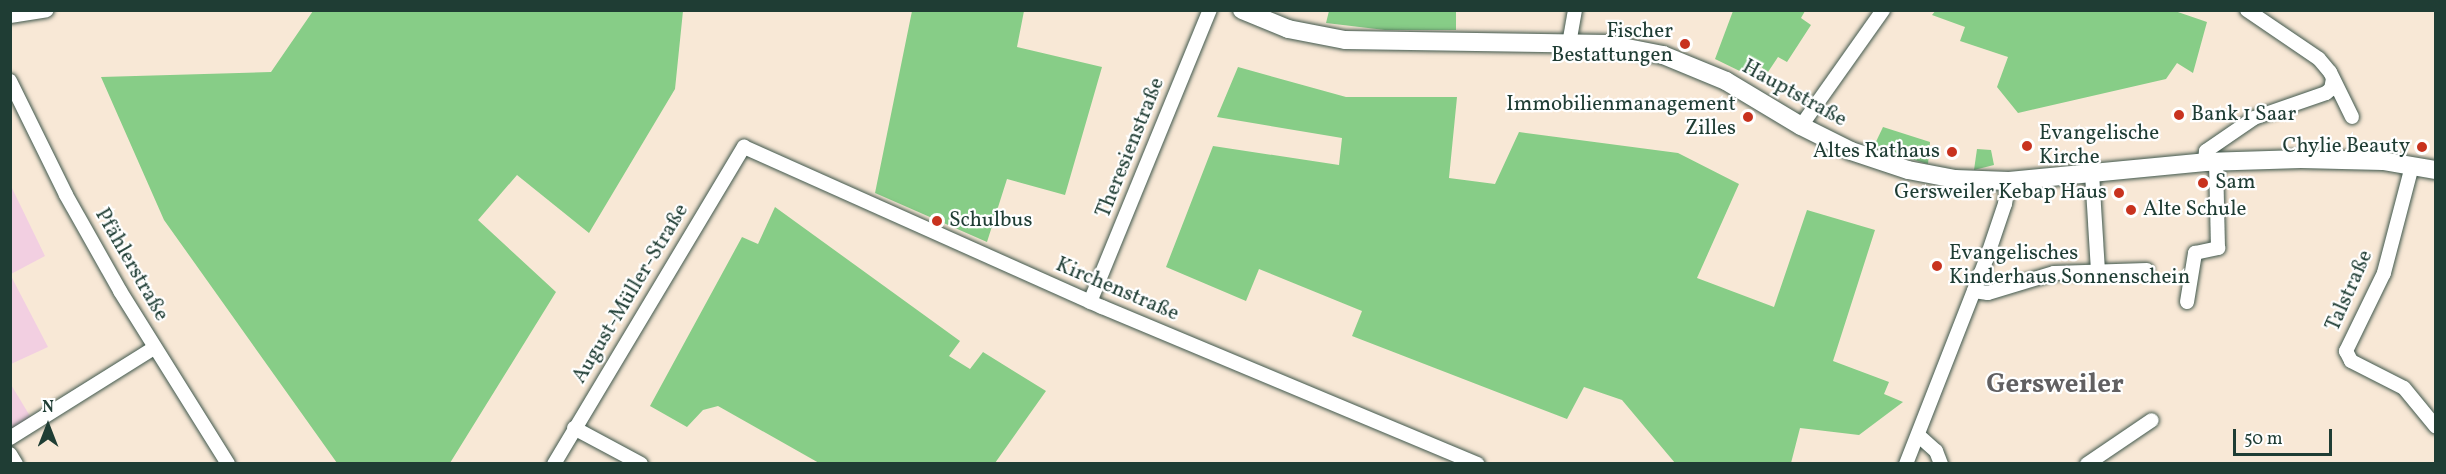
<!DOCTYPE html>
<html>
<head>
<meta charset="utf-8">
<style>
	body { margin:0 }
	#map { position:relative; width:2446px; height:474px; overflow:hidden; background:#f8e8d6; font-family:Vollkorn,serif }
	div>[style] { position:absolute }
	.built>* { inset:0; background:#f2cfe1 }
	.green>* { inset:0; background:#87cd87 }
	.roads { filter:drop-shadow(0 0 2px #40574c) drop-shadow(0 0 2px #40574c) }
	.minor>* { height:14px; margin:-7px; padding:0 7px; transform-origin:7px; border-radius:7px; background:#fff }
	.secondary>* { height:18px; margin:-9px; padding:0 9px; transform-origin:9px; border-radius:9px; background:#fff }
	.dots>* { width:16px; height:16px; translate:-50% -50%; box-sizing:border-box; border:3px solid #fff; border-radius:50% }
	span { translate:-50% -50%; white-space:nowrap; text-align:center; line-height:1.15; -webkit-text-stroke:4.5px #fff; paint-order:stroke }
	.poi-label { font-size:21px; color:#1f3d34 }
	.right { translate:-100% -50%; text-align:right }
	.left { translate:0 -50%; text-align:left }
	.street-label { font-size:21px; color:#1f3d34 }
	.district-label { font-size:27px; color:#616062; font-weight:700 }
	.frame { position:absolute; inset:0; border:12px solid #1f3d34; pointer-events:none }
	.north { position:absolute; left:18px; top:396px; width:60px; height:60px; -webkit-text-stroke:4px #fff; paint-order:stroke; rotate:0deg; font-size:16px; font-weight:700; line-height:24px; text-align:center; color:#1f3d34 }
	.north::after { content:''; display:block; margin:auto; width:21px; height:27px; background:#1f3d34; clip-path:polygon(50% 0,100% 100%,50% 72%,0 100%) }
	.scale { position:absolute; left:2233px; top:429px; width:99px; height:27px; box-sizing:border-box; border:3px solid #1f3d34; border-top:0; padding-left:8px; font-size:18px; line-height:21px; white-space:nowrap; color:#1f3d34; -webkit-text-stroke:4px #fff; paint-order:stroke }
</style>
</head>
<body>
<div id="map">
	<div class="built">
		<div style="clip-path:polygon(11px 186px,45px 256px,11px 274px,10px 274px)"></div>
		<div style="clip-path:polygon(11px 276px,48px 347px,11px 364px,10px 364px)"></div>
		<div style="clip-path:polygon(10px 383px,33px 421px,10px 430px)"></div>
	</div>
	<div class="green">
		<div style="clip-path:polygon(1936px 10px,2172px 10px,2207px 22px,2193px 73px,2177px 63px,2166px 79px,2018px 113px,1997px 87px,2008px 57px,1960px 41px,1965px 27px,1932px 15px)"></div>
		<div style="clip-path:polygon(313px 11px,683px 11px,675px 89px,589px 233px,517px 175px,478px 220px,556px 292px,450px 463px,337px 463px,164px 220px,101px 77px,271px 72px)"></div>
		<div style="clip-path:polygon(912px 11px,1024px 11px,1017px 47px,1102px 67px,1065px 195px,1007px 179px,987px 242px,875px 193px)"></div>
		<div style="clip-path:polygon(1329px 11px,1456px 11px,1456px 30px,1385px 30px,1326px 23px)"></div>
		<div style="clip-path:polygon(1733px 11px,1805px 11px,1801px 18px,1811px 25px,1787px 62px,1778px 57px,1768px 72px,1761px 67px,1754px 78px,1715px 59px)"></div>
		<div style="clip-path:polygon(1238px 67px,1346px 97px,1457px 97px,1449px 178px,1495px 184px,1519px 132px,1678px 153px,1739px 184px,1697px 278px,1774px 307px,1807px 210px,1875px 230px,1833px 361px,1889px 382px,1884px 394px,1903px 402px,1859px 435px,1800px 428px,1791px 463px,1675px 463px,1622px 400px,1584px 387px,1567px 419px,1352px 336px,1362px 311px,1259px 269px,1246px 301px,1166px 267px,1213px 146px,1339px 165px,1342px 138px,1217px 117px)"></div>
		<div style="clip-path:polygon(1883px 127px,1930px 142px,1928px 164px,1873px 148px)"></div>
		<div style="clip-path:polygon(1977px 149px,1991px 150px,1994px 165px,1974px 170px)"></div>
		<div style="clip-path:polygon(775px 207px,960px 341px,949px 356px,970px 369px,983px 352px,1046px 391px,995px 463px,819px 463px,718px 406px,703px 410px,687px 427px,650px 406px,742px 237px,758px 244px)"></div>
	</div>
	<div class="roads">
		<div class="minor">
			<div style="left:2247px;top:10px;width:87px;rotate:34.2deg"></div>
			<div style="left:2319px;top:59px;width:17px;rotate:50deg"></div>
			<div style="left:2330px;top:72px;width:50px;rotate:63.9deg"></div>
			<div style="left:10px;top:16px;width:37px;rotate:-9deg"></div>
			<div style="left:1569px;top:44px;width:35px;rotate:-80deg"></div>
			<div style="left:10px;top:81px;width:127px;rotate:63.8deg"></div>
			<div style="left:66px;top:195px;width:110px;rotate:60.6deg"></div>
			<div style="left:120px;top:291px;width:204px;rotate:58deg"></div>
			<div style="left:1801px;top:126px;width:142px;rotate:-54.7deg"></div>
			<div style="left:2205px;top:162px;width:11px;rotate:-85deg"></div>
			<div style="left:2206px;top:151px;width:58px;rotate:-34.5deg"></div>
			<div style="left:2254px;top:118px;width:76px;rotate:-19.1deg"></div>
			<div style="left:2326px;top:93px;width:6px;rotate:-39deg"></div>
			<div style="left:2331px;top:89px;width:10px;rotate:-79deg"></div>
			<div style="left:2412px;top:166px;width:111px;rotate:104.7deg"></div>
			<div style="left:2384px;top:273px;width:87px;rotate:116deg"></div>
			<div style="left:2346px;top:351px;width:11px;rotate:63deg"></div>
			<div style="left:2351px;top:361px;width:59px;rotate:27deg"></div>
			<div style="left:2404px;top:388px;width:50px;rotate:50.6deg"></div>
			<div style="left:2092px;top:173px;width:98px;rotate:86.5deg"></div>
			<div style="left:1974px;top:291px;width:14px;rotate:8deg"></div>
			<div style="left:1988px;top:293px;width:69px;rotate:-16.9deg"></div>
			<div style="left:2054px;top:273px;width:93px;rotate:-1.8deg"></div>
			<div style="left:1090px;top:302px;width:316px;rotate:-67.7deg"></div>
			<div style="left:2187px;top:302px;width:50px;rotate:-80.7deg"></div>
			<div style="left:2195px;top:253px;width:24px;rotate:-12deg"></div>
			<div style="left:2218px;top:248px;width:87px;rotate:-91.3deg"></div>
			<div style="left:574px;top:428px;width:76px;rotate:28.2deg"></div>
			<div style="left:1918px;top:435px;width:24px;rotate:42deg"></div>
			<div style="left:1936px;top:451px;width:14px;rotate:69deg"></div>
			<div style="left:10px;top:438px;width:170px;rotate:-32deg"></div>
			<div style="left:10px;top:454px;width:12px;rotate:59deg"></div>
			<div style="left:554px;top:464px;width:370px;rotate:-59.1deg"></div>
			<div style="left:744px;top:147px;width:392px;rotate:24.1deg"></div>
			<div style="left:1102px;top:307px;width:407px;rotate:22.7deg"></div>
			<div style="left:1906px;top:464px;width:219px;rotate:-68.6deg"></div>
			<div style="left:1986px;top:260px;width:59px;rotate:-71.3deg"></div>
			<div style="left:2005px;top:204px;width:23px;rotate:-80deg"></div>
			<div style="left:2087px;top:464px;width:78px;rotate:-34.1deg"></div>
		</div>
		<div class="secondary">
			<div style="left:1242px;top:10px;width:50px;rotate:22.4deg"></div>
			<div style="left:1288px;top:29px;width:58px;rotate:10.9deg"></div>
			<div style="left:1345px;top:40px;width:262px;rotate:0.9deg"></div>
			<div style="left:1607px;top:44px;width:57px;rotate:11.1deg"></div>
			<div style="left:1663px;top:55px;width:68px;rotate:22.4deg"></div>
			<div style="left:1726px;top:81px;width:87px;rotate:31deg"></div>
			<div style="left:1801px;top:126px;width:56px;rotate:26.6deg"></div>
			<div style="left:1851px;top:151px;width:60px;rotate:18.4deg"></div>
			<div style="left:1908px;top:170px;width:48px;rotate:10.8deg"></div>
			<div style="left:1955px;top:179px;width:54px;rotate:2.1deg"></div>
			<div style="left:2009px;top:181px;width:197px;rotate:-5.5deg"></div>
			<div style="left:2205px;top:162px;width:96px;rotate:-1.8deg"></div>
			<div style="left:2301px;top:159px;width:82px;rotate:1.4deg"></div>
			<div style="left:2383px;top:161px;width:54px;rotate:9.6deg"></div>
		</div>
	</div>
	<div class="dots">
		<div style="left:1685px;top:44px;background:#c8321e"></div>
		<div style="left:2179px;top:115px;background:#c8321e"></div>
		<div style="left:1748px;top:117px;background:#c8321e"></div>
		<div style="left:2027px;top:146px;background:#c8321e"></div>
		<div style="left:2422px;top:147px;background:#c8321e"></div>
		<div style="left:1952px;top:152px;background:#c8321e"></div>
		<div style="left:2203px;top:183px;background:#c8321e"></div>
		<div style="left:2119px;top:193px;background:#c8321e"></div>
		<div style="left:2131px;top:210px;background:#c8321e"></div>
		<div style="left:937px;top:221px;background:#c8321e"></div>
		<div style="left:1937px;top:266px;background:#c8321e"></div>
	</div>
	<div class="poi-label">
		<span class="right" style="left:1673px;top:44px">Fischer<br>Bestattungen</span>
		<span class="right" style="left:1736px;top:117px">Immobilienmanagement<br>Zilles</span>
		<span class="left" style="left:2191px;top:115px">Bank 1 Saar</span>
		<span class="left" style="left:2039px;top:146px">Evangelische<br>Kirche</span>
		<span class="right" style="left:2410px;top:147px">Chylie Beauty</span>
		<span class="right" style="left:1940px;top:152px">Altes Rathaus</span>
		<span class="left" style="left:2215px;top:183px">Sam</span>
		<span class="right" style="left:2107px;top:193px">Gersweiler Kebap Haus</span>
		<span class="left" style="left:2143px;top:210px">Alte Schule</span>
		<span class="left" style="left:949px;top:221px">Schulbus</span>
		<span class="left" style="left:1949px;top:266px">Evangelisches<br>Kinderhaus Sonnenschein</span>
	</div>
	<div class="street-label">
		<span style="left:1794px;top:94px;rotate:29deg">Hauptstraße</span>
		<span style="left:1131px;top:148px;rotate:-68deg">Theresienstraße</span>
		<span style="left:131px;top:265px;rotate:60deg">Pfählerstraße</span>
		<span style="left:1117px;top:290px;rotate:23deg">Kirchenstraße</span>
		<span style="left:2350px;top:291px;rotate:-66deg">Talstraße</span>
		<span style="left:631px;top:294px;rotate:-59deg">August-Müller-Straße</span>
	</div>
	<div class="district-label">
		<span style="left:2055px;top:386px">Gersweiler</span>
	</div>
	<div class="frame"></div>
	<div class="north">N</div>
	<div class="scale">50 m</div>
</div>
</body>
</html>
